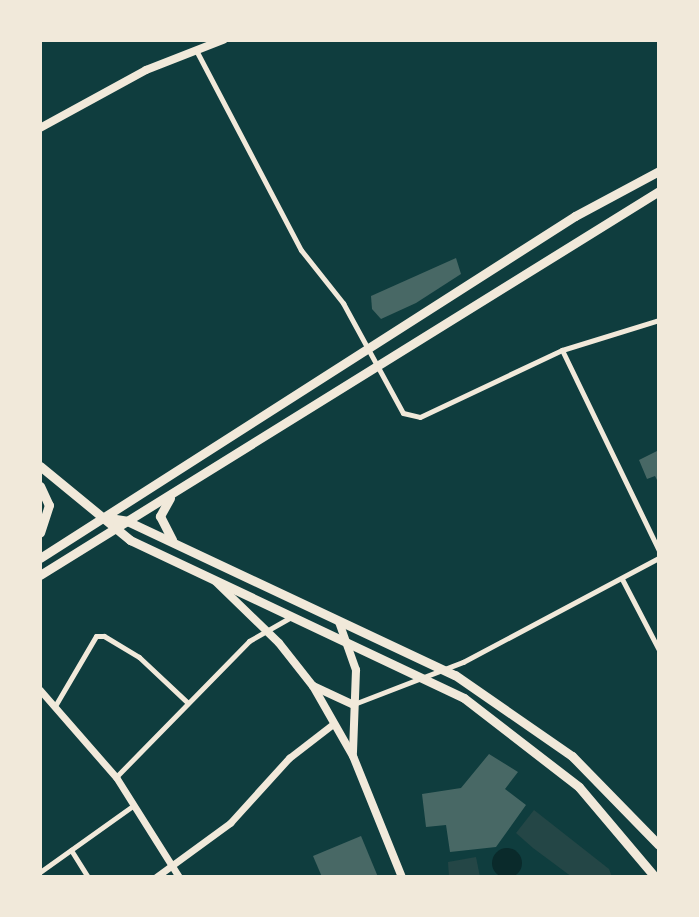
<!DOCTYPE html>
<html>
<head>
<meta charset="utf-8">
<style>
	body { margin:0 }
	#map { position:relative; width:699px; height:917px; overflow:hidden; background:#0f3d3e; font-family:"Open Sans",sans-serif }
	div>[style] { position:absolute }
	.green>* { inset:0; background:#244646 }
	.water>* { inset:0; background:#0a2a2b }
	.round { border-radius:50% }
	.building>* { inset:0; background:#486865 }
	.minor>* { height:5px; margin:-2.5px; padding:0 2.5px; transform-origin:2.5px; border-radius:2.5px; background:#f1e9da }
	.tertiary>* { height:7px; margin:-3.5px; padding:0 3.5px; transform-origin:3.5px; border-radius:3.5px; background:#f1e9da }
	.secondary>* { height:8px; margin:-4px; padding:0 4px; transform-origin:4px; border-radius:4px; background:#f1e9da }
	.primary>* { height:9px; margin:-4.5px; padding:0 4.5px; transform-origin:4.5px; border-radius:4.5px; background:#f1e9da }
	span { translate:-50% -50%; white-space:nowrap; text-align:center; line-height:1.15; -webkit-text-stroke:6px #f1e9da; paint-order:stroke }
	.frame { position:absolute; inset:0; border:42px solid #f1e9da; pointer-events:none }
</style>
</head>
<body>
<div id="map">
	<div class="green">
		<div style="clip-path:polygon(534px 810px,609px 869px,612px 877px,572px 877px,533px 848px,516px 833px)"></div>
		<div style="clip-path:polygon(476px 857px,480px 877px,449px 877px,448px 862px)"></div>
	</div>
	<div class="water">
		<div class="round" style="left:492px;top:848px;width:30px;height:30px"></div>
	</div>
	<div class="building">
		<div style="clip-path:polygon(456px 258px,461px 274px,416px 303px,381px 319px,372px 309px,371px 296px)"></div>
		<div style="clip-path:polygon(659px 450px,659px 484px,655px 476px,647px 479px,639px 460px)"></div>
		<div style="clip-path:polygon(489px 754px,518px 772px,505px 789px,526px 805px,496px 847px,450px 852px,446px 825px,426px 827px,422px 794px,461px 788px)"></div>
		<div style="clip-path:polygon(361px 836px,378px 877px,322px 877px,313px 856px)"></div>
	</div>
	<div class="minor">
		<div style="left:197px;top:52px;width:224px;rotate:62.3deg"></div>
		<div style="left:301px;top:250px;width:68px;rotate:51.6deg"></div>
		<div style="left:343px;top:303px;width:125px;rotate:61.4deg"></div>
		<div style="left:403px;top:413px;width:17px;rotate:13deg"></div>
		<div style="left:420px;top:417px;width:157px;rotate:-25.3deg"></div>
		<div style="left:562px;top:350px;width:102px;rotate:-17.2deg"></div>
		<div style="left:562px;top:350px;width:223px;rotate:64.2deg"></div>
		<div style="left:622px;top:579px;width:80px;rotate:62.5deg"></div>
		<div style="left:354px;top:704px;width:117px;rotate:-21.1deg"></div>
		<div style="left:463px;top:662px;width:222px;rotate:-28deg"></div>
		<div style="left:55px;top:706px;width:81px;rotate:-59.6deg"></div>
		<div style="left:96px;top:636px;width:8px"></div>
		<div style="left:104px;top:636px;width:41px;rotate:31deg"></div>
		<div style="left:139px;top:657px;width:67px;rotate:43.2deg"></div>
		<div style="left:116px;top:777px;width:190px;rotate:-45.6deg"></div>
		<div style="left:249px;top:641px;width:48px;rotate:-29.7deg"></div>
		<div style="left:71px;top:850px;width:32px;rotate:58deg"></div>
		<div style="left:40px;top:872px;width:115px;rotate:-35.5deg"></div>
	</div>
	<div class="tertiary">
		<div style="left:40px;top:690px;width:116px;rotate:48.9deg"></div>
		<div style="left:116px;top:777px;width:118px;rotate:57.8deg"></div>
		<div style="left:156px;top:877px;width:92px;rotate:-36.1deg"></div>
		<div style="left:230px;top:823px;width:88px;rotate:-47.8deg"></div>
		<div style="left:289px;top:758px;width:56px;rotate:-37.7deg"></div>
	</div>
	<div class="secondary">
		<div style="left:40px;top:128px;width:121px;rotate:-28.7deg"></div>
		<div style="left:146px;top:70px;width:83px;rotate:-21.3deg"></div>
		<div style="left:215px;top:581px;width:89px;rotate:44.1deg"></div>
		<div style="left:279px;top:643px;width:55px;rotate:51.7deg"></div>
		<div style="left:313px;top:686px;width:81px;rotate:60.3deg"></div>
		<div style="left:353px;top:756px;width:131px;rotate:68deg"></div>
		<div style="left:339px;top:622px;width:51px;rotate:70.5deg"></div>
		<div style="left:356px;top:670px;width:83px;rotate:92.1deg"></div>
		<div style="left:313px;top:686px;width:43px;rotate:24.8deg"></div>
	</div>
	<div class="primary">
		<div style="left:40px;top:466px;width:117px;rotate:39.4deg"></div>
		<div style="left:130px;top:540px;width:369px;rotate:25.3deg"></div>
		<div style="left:464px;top:698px;width:145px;rotate:37.7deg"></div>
		<div style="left:579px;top:787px;width:118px;rotate:49.8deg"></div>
		<div style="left:40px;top:486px;width:21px;rotate:65deg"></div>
		<div style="left:49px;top:505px;width:29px;rotate:108deg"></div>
		<div style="left:170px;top:498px;width:21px;rotate:119deg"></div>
		<div style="left:160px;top:516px;width:27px;rotate:63deg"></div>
		<div style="left:103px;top:517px;width:24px;rotate:9deg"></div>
		<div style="left:127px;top:521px;width:362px;rotate:25.2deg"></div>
		<div style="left:455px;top:675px;width:142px;rotate:34.7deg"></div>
		<div style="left:572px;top:756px;width:124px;rotate:45.7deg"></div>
		<div style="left:40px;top:558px;width:635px;rotate:-32.59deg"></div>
		<div style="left:575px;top:216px;width:95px;rotate:-28.2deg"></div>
		<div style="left:40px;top:575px;width:728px;rotate:-31.81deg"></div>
	</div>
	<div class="frame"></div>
</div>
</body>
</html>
